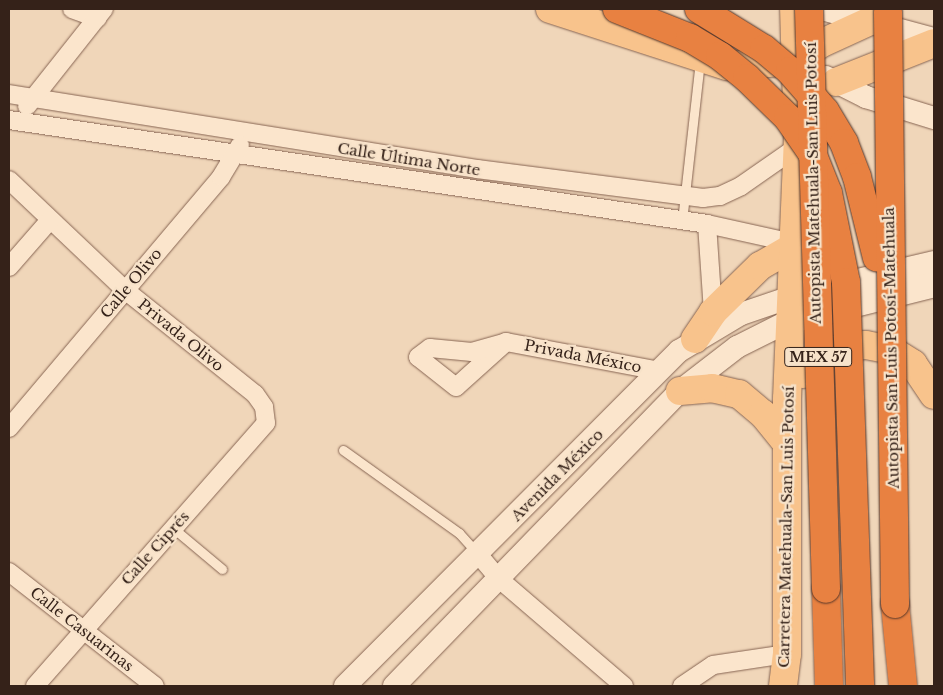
<!DOCTYPE html>
<html>
<head>
<meta charset="utf-8">
<style>
	body { margin:0 }
	#map { position:relative; width:943px; height:695px; overflow:hidden; background:#f0d6b9; font-family:"Libre Baskerville",serif }
	div>[style] { position:absolute }
	.roads { filter:drop-shadow(0 0 1px #876553) drop-shadow(0 0 1px #876553) }
	.service>* { height:9px; margin:-4.5px; padding:0 4.5px; transform-origin:4.5px; border-radius:4.5px; background:#fbe5cc }
	.minor>* { height:18px; margin:-9px; padding:0 9px; transform-origin:9px; border-radius:9px; background:#fbe5cc }
	.tertiary>* { height:22px; margin:-11px; padding:0 11px; transform-origin:11px; border-radius:11px; background:#fbe5cc }
	.secondary>* { height:25px; margin:-12.5px; padding:0 12.5px; transform-origin:12.5px; border-radius:12.5px; background:#fbe5cc }
	.primary>* { height:28px; margin:-14px; padding:0 14px; transform-origin:14px; border-radius:14px; background:#f8c38c }
	.motorway>* { height:28px; margin:-14px; padding:0 14px; transform-origin:14px; border-radius:14px; background:#e88141 }
	.bridges { filter:drop-shadow(0 0 1px #543528) drop-shadow(0 0 1px #543528) }
	.motorway-bridge>* { height:28px; margin:-14px; padding:0 14px; transform-origin:14px; border-radius:14px; background:#e88141 }
	span { translate:-50% -50%; white-space:nowrap; text-align:center; line-height:1.15; -webkit-text-stroke:4.5px #f7e2c9; paint-order:stroke }
	.shield-label span { padding:1px 4px; background:#f7e2c9; border:1px solid; border-radius:4px; -webkit-text-stroke-width:0 }
	.shield-label { font-size:14px; color:#352219; font-weight:700 }
	.street-label { font-size:15px; color:#352219 }
	.frame { position:absolute; inset:0; border:10px solid #352219; pointer-events:none }
</style>
</head>
<body>
<div id="map">
	<div class="roads">
		<div class="service">
			<div style="left:682px;top:221px;width:162px;rotate:-83.6deg"></div>
			<div style="left:343px;top:450px;width:143px;rotate:35.6deg"></div>
			<div style="left:459px;top:533px;width:27px;rotate:48deg"></div>
			<div style="left:173px;top:528px;width:64px;rotate:39.9deg"></div>
		</div>
		<div class="minor">
			<div style="left:72px;top:9px;width:27px;rotate:20deg"></div>
			<div style="left:9px;top:94px;width:474px;rotate:9.1deg"></div>
			<div style="left:477px;top:169px;width:228px;rotate:7.3deg"></div>
			<div style="left:703px;top:198px;width:17px;rotate:-7deg"></div>
			<div style="left:720px;top:196px;width:23px;rotate:-25deg"></div>
			<div style="left:741px;top:186px;width:68px;rotate:-34.9deg"></div>
			<div style="left:27px;top:106px;width:124px;rotate:-51.6deg"></div>
			<div style="left:9px;top:120px;width:706px;rotate:8.47deg"></div>
			<div style="left:707px;top:224px;width:88px;rotate:12.5deg"></div>
			<div style="left:9px;top:180px;width:160px;rotate:43.5deg"></div>
			<div style="left:125px;top:290px;width:166px;rotate:38.7deg"></div>
			<div style="left:255px;top:394px;width:16px;rotate:55deg"></div>
			<div style="left:264px;top:407px;width:16px;rotate:83deg"></div>
			<div style="left:266px;top:423px;width:350px;rotate:131.3deg"></div>
			<div style="left:707px;top:224px;width:88px;rotate:86.1deg"></div>
			<div style="left:9px;top:267px;width:62px;rotate:-48.9deg"></div>
			<div style="left:506px;top:342px;width:67px;rotate:138deg"></div>
			<div style="left:456px;top:387px;width:48px;rotate:-141.7deg"></div>
			<div style="left:418px;top:357px;width:15px;rotate:-37deg"></div>
			<div style="left:430px;top:348px;width:42px;rotate:5.4deg"></div>
			<div style="left:472px;top:352px;width:35px;rotate:-16deg"></div>
			<div style="left:506px;top:342px;width:157px;rotate:10.7deg"></div>
			<div style="left:9px;top:428px;width:329px;rotate:-49.8deg"></div>
			<div style="left:221px;top:177px;width:37px;rotate:-59deg"></div>
			<div style="left:478px;top:554px;width:31px;rotate:50deg"></div>
			<div style="left:498px;top:578px;width:166px;rotate:40.6deg"></div>
			<div style="left:9px;top:572px;width:185px;rotate:38deg"></div>
			<div style="left:682px;top:686px;width:37px;rotate:-34deg"></div>
			<div style="left:713px;top:665px;width:75px;rotate:-8.5deg"></div>
		</div>
		<div class="tertiary">
			<div style="left:822px;top:9px;width:116px;rotate:15deg"></div>
			<div style="left:826px;top:77px;width:45px;rotate:26.6deg"></div>
			<div style="left:866px;top:97px;width:71px;rotate:17.2deg"></div>
			<div style="left:345px;top:686px;width:473px;rotate:-45.1deg"></div>
			<div style="left:679px;top:351px;width:72px;rotate:-30.8deg"></div>
			<div style="left:741px;top:314px;width:53px;rotate:-18.8deg"></div>
			<div style="left:394px;top:686px;width:411px;rotate:-45.9deg"></div>
			<div style="left:680px;top:391px;width:72px;rotate:-37.7deg"></div>
			<div style="left:737px;top:347px;width:60px;rotate:-26.6deg"></div>
		</div>
		<div class="secondary">
			<div style="left:798px;top:295px;width:140px;rotate:-13.2deg"></div>
			<div style="left:798px;top:318px;width:140px;rotate:-14deg"></div>
		</div>
		<div class="primary">
			<div style="left:550px;top:9px;width:186px;rotate:17.9deg"></div>
			<div style="left:727px;top:66px;width:69px;rotate:-4.1deg"></div>
			<div style="left:796px;top:61px;width:32px;rotate:-35deg"></div>
			<div style="left:822px;top:43px;width:51px;rotate:-24.5deg"></div>
			<div style="left:836px;top:82px;width:105px;rotate:-21.7deg"></div>
			<div style="left:695px;top:339px;width:32px;rotate:-56deg"></div>
			<div style="left:713px;top:312px;width:66px;rotate:-44.4deg"></div>
			<div style="left:760px;top:266px;width:38px;rotate:-30deg"></div>
			<div style="left:803px;top:374px;width:21px;rotate:-45deg"></div>
			<div style="left:818px;top:359px;width:25px;rotate:-26deg"></div>
			<div style="left:841px;top:348px;width:25px;rotate:-7deg"></div>
			<div style="left:866px;top:345px;width:25px;rotate:11deg"></div>
			<div style="left:891px;top:350px;width:26px;rotate:32deg"></div>
			<div style="left:913px;top:364px;width:37px;rotate:56deg"></div>
			<div style="left:680px;top:391px;width:32px;rotate:-5deg"></div>
			<div style="left:712px;top:388px;width:28px;rotate:13deg"></div>
			<div style="left:739px;top:394px;width:31px;rotate:40deg"></div>
			<div style="left:763px;top:414px;width:36px;rotate:51deg"></div>
			<div style="left:783px;top:686px;width:32px;rotate:-83deg"></div>
			<div style="left:787px;top:654px;width:255px;rotate:-90deg"></div>
			<div style="left:787px;top:399px;width:259px;rotate:-87.6deg"></div>
			<div style="left:798px;top:140px;width:131px;rotate:-91.7deg"></div>
		</div>
		<div class="motorway">
			<div style="left:826px;top:589px;width:97px;rotate:88.2deg"></div>
			<div style="left:895px;top:604px;width:82px;rotate:84.4deg"></div>
		</div>
	</div>
	<div class="bridges">
		<div class="motorway-bridge">
			<div style="left:617px;top:9px;width:79px;rotate:21.7deg"></div>
			<div style="left:690px;top:38px;width:35px;rotate:31deg"></div>
			<div style="left:720px;top:56px;width:35px;rotate:39deg"></div>
			<div style="left:747px;top:78px;width:57px;rotate:44.3deg"></div>
			<div style="left:788px;top:118px;width:42px;rotate:55.6deg"></div>
			<div style="left:812px;top:153px;width:43px;rotate:68.2deg"></div>
			<div style="left:828px;top:193px;width:91px;rotate:78.6deg"></div>
			<div style="left:846px;top:282px;width:404px;rotate:88deg"></div>
			<div style="left:699px;top:9px;width:76px;rotate:31.6deg"></div>
			<div style="left:764px;top:49px;width:34px;rotate:40deg"></div>
			<div style="left:790px;top:71px;width:53px;rotate:48.8deg"></div>
			<div style="left:825px;top:111px;width:37px;rotate:59deg"></div>
			<div style="left:844px;top:143px;width:36px;rotate:69deg"></div>
			<div style="left:857px;top:177px;width:83px;rotate:76.1deg"></div>
			<div style="left:809px;top:9px;width:580px;rotate:88.32deg"></div>
			<div style="left:888px;top:12px;width:592px;rotate:89.32deg"></div>
		</div>
	</div>
	<div class="shield-label">
		<span style="left:818px;top:357px">MEX 57</span>
	</div>
	<div class="street-label">
		<span style="left:409px;top:159px;rotate:9deg">Calle Última Norte</span>
		<span style="left:813px;top:183px;rotate:-91deg">Autopista Matehuala-San Luis Potosí</span>
		<span style="left:131px;top:283px;rotate:-50deg">Calle Olivo</span>
		<span style="left:181px;top:335px;rotate:39deg">Privada Olivo</span>
		<span style="left:891px;top:348px;rotate:-91deg">Autopista San Luis Potosí-Matehuala</span>
		<span style="left:583px;top:356px;rotate:11deg">Privada México</span>
		<span style="left:557px;top:475px;rotate:-45deg">Avenida México</span>
		<span style="left:786px;top:527px;rotate:-89deg">Carretera Matehuala-San Luis Potosí</span>
		<span style="left:155px;top:548px;rotate:-48deg">Calle Ciprés</span>
		<span style="left:82px;top:629px;rotate:38deg">Calle Casuarinas</span>
	</div>
	<div class="frame"></div>
</div>
</body>
</html>
